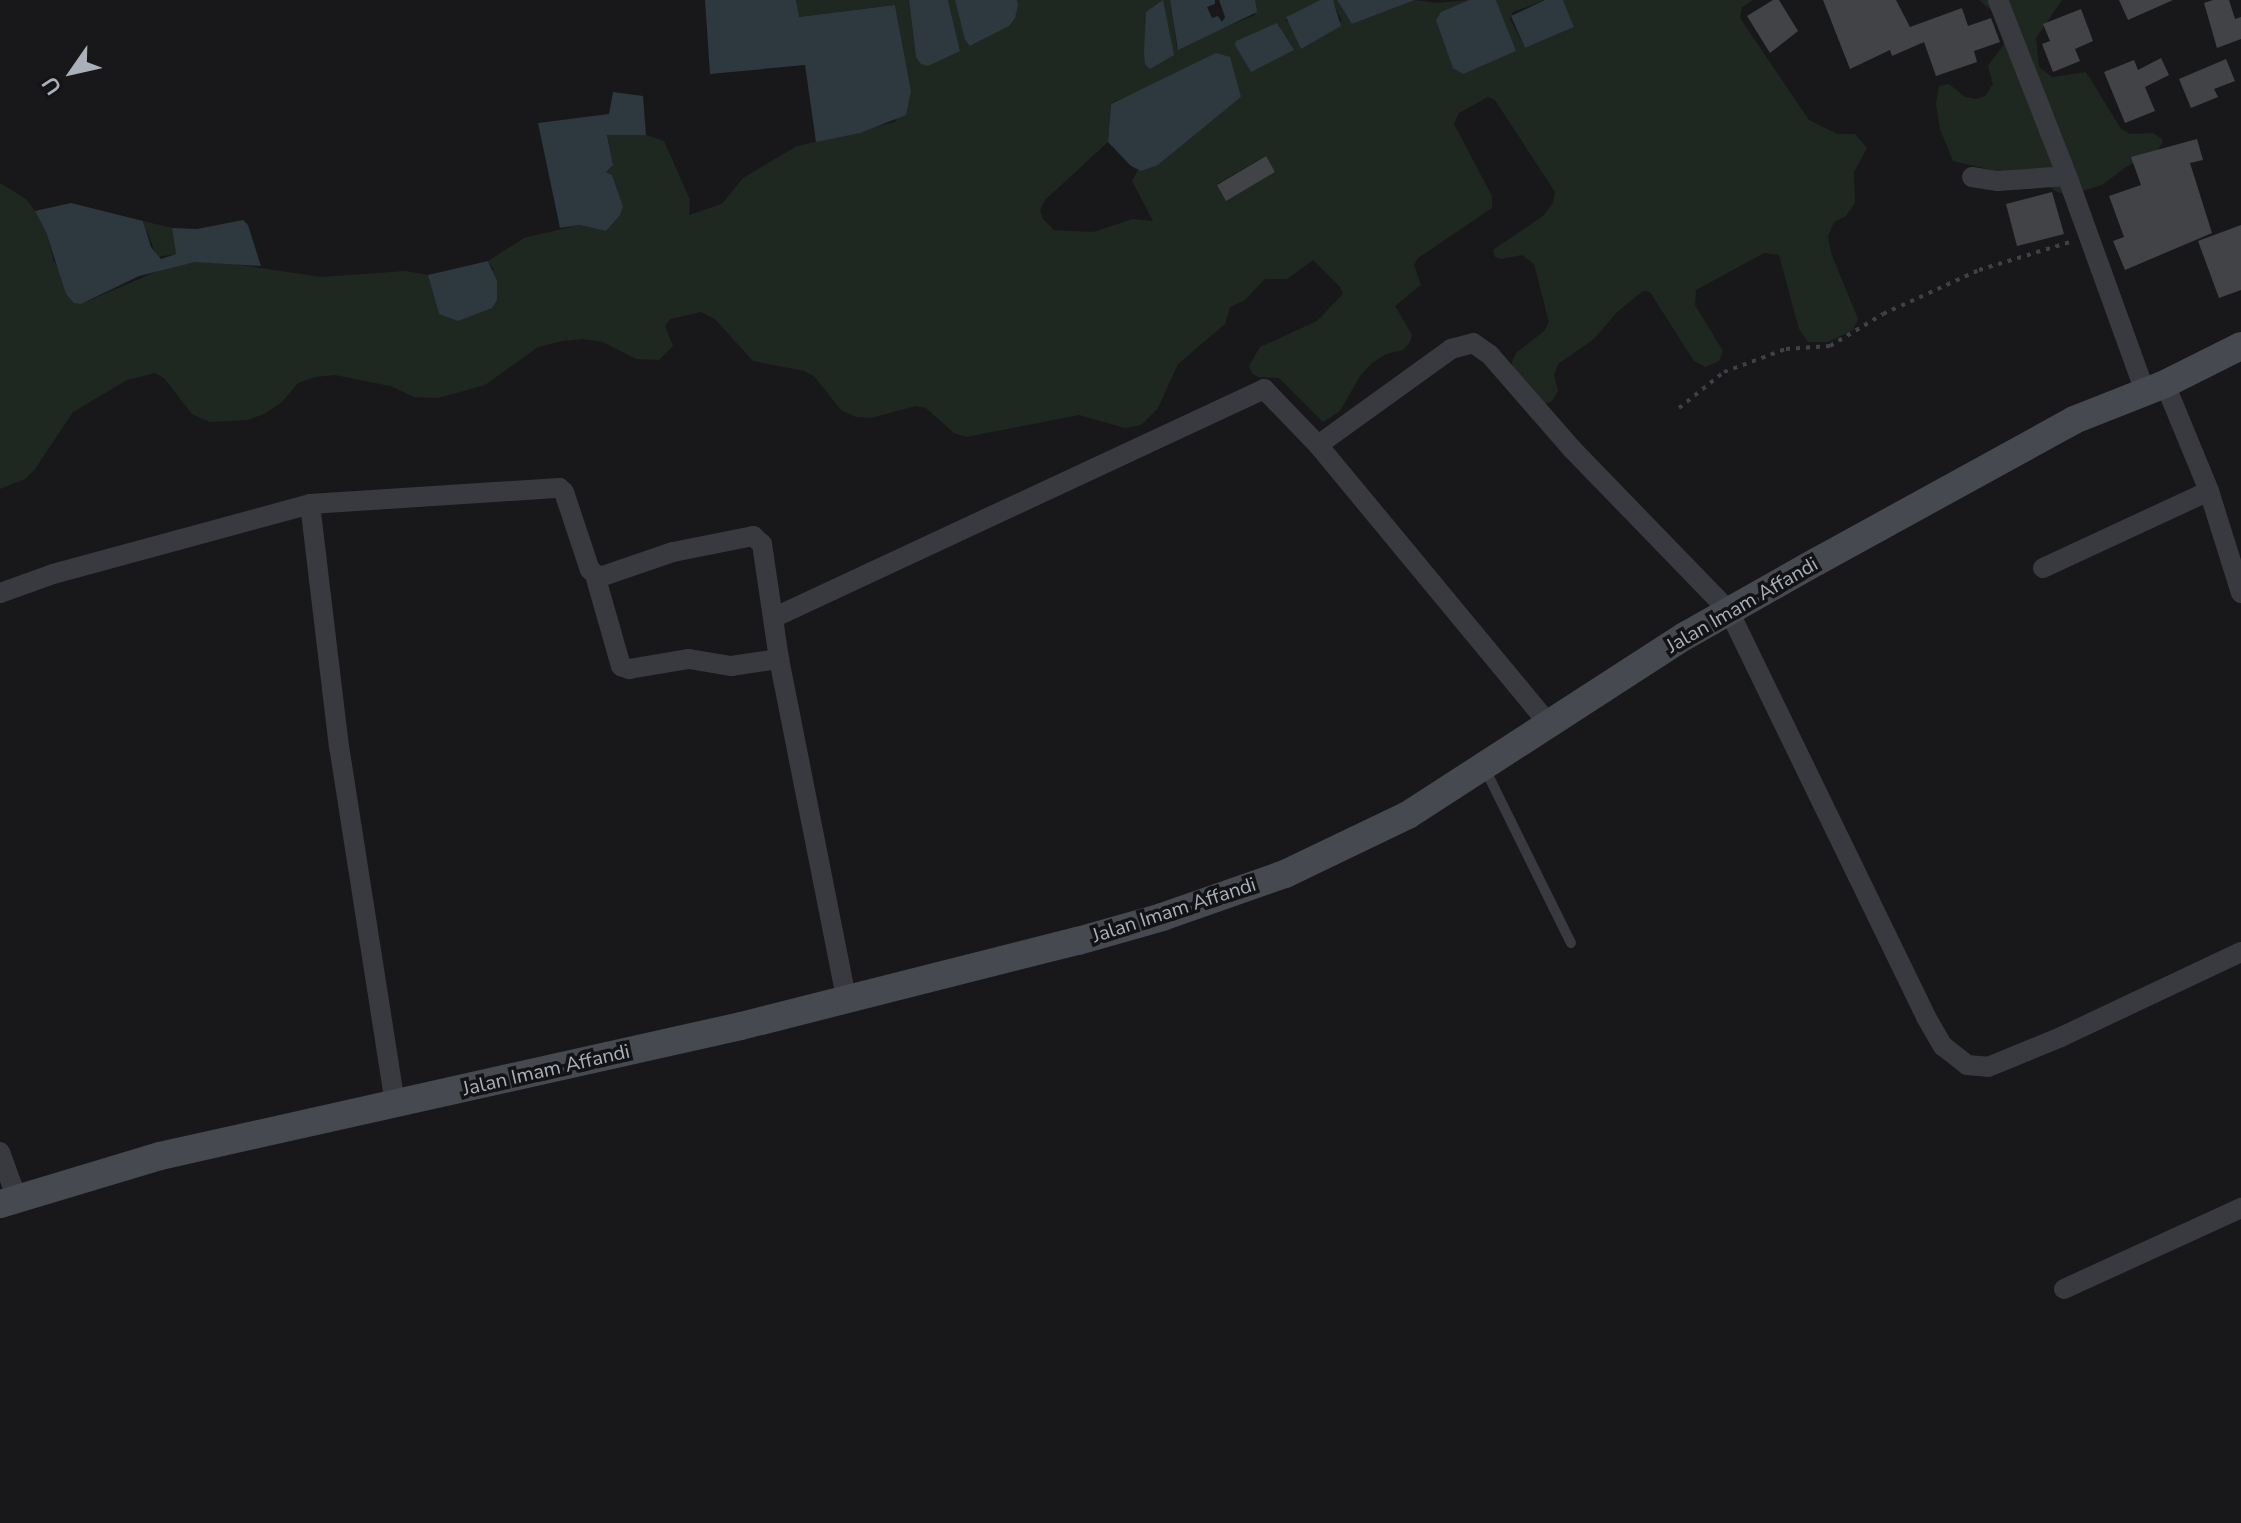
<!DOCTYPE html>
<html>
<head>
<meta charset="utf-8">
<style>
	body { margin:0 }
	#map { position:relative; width:2241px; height:1523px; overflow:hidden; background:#18181a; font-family:"Nunito Sans",sans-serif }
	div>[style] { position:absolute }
	.green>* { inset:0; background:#1f2820 }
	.water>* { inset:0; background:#2d383f }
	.building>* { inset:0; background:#424347 }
	.path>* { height:4px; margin-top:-2px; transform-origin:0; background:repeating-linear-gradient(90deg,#3f4146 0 4px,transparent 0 10px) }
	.lane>* { height:10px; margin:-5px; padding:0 5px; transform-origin:5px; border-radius:5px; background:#393a3f }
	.street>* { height:20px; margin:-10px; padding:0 10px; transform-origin:10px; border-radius:10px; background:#393a3f }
	.secondary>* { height:28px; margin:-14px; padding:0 14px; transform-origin:14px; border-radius:14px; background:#46494f }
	span { translate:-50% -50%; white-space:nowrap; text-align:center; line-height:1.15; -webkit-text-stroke:7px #131315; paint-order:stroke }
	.street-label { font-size:20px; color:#a9b0ba }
	.north { position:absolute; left:32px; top:32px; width:80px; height:80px; -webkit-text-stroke:6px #131315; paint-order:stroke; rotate:236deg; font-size:22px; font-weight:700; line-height:32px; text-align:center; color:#a9b0ba }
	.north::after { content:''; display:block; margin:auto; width:28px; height:36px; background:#a9b0ba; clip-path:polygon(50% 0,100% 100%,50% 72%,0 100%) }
</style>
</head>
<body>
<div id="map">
	<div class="green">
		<div style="clip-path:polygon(evenodd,796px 0,909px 0,916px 57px,960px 51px,948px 0,955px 0,965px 40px,971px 46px,1009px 25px,1017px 0,1170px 0,1177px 47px,1255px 15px,1255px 0,1320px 0,1289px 15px,1285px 21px,1342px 21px,1332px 0,1337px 0,1352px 24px,1415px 0,1437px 3px,1469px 0,1441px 12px,1516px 52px,1496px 0,1545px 0,1513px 12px,1510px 19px,1525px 48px,1574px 27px,1563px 0,1753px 0,1742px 7px,1740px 18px,1809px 120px,1837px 134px,1855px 134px,1867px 148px,1854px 172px,1855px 203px,1846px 216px,1834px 222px,1828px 236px,1831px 253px,1858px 319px,1853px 330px,1828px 342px,1808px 342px,1799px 329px,1779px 255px,1764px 253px,1696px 290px,1695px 305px,1723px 351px,1719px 361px,1705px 367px,1694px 361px,1650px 292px,1643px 291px,1617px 312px,1594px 339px,1558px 364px,1554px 375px,1558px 391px,1552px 401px,1545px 404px,1516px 380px,1512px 362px,1516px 353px,1544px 331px,1549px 322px,1534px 264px,1522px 255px,1501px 259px,1495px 257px,1493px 250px,1543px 216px,1553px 203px,1555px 192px,1495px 100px,1488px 97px,1459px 113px,1454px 124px,1492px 196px,1492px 208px,1418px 258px,1414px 265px,1421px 285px,1395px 306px,1412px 335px,1410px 342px,1403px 350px,1386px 354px,1372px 363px,1360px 376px,1340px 411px,1323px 422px,1279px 378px,1258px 377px,1252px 373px,1249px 366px,1260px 347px,1317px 321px,1343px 294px,1340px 287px,1313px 260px,1287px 279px,1265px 279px,1245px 300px,1230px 307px,1225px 324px,1178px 364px,1158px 408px,1141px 425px,1125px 428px,1079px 415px,966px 437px,954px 433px,926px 408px,916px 406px,871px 418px,856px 417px,841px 410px,814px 376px,804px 371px,753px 361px,715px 319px,701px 312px,670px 319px,665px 326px,673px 346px,659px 360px,636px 359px,603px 342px,583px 339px,562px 341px,538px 347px,485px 385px,438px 398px,414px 397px,390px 386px,335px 375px,315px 377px,298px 383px,282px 402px,264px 414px,248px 420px,210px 422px,192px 414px,164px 378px,155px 373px,127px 380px,73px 412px,35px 469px,25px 479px,0 489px,0 183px,26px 199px,35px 211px,46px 232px,54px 261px,81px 304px,165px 268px,195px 262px,221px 262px,321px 277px,406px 271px,428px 275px,439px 314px,494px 270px,488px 261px,524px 238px,579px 225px,606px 231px,623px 206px,612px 175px,606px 172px,613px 165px,607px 134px,646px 135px,664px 141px,690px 200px,689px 215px,722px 204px,743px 178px,795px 147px,895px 122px,911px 91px,895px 5px,798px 17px,796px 0,1150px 86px,1241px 97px,1158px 165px,1138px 170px,1132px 181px,1153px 221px,1133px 219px,1093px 232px,1054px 230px,1043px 219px,1040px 210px,1045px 200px,1108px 142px,1111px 103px,1150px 86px,796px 0,1265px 156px,1275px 172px,1226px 200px,1217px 184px,1265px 156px)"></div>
		<div style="clip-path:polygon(1979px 0,2105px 0,2062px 0,2036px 38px,2039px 67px,2052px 77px,2086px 72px,2121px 129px,2130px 134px,2153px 133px,2161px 138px,2163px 142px,2155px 153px,2126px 167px,2102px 185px,2068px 195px,2055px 191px,2034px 171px,2001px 172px,1953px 161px,1940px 129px,1936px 104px,1939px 86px,1949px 84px,1965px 97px,1976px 99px,1985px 96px,1993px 84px,1988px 66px,2004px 44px,2005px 36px,1991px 10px)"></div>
		<div style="clip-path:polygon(143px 221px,172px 228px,176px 254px,157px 257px)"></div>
	</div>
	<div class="water">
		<div style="clip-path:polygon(705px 0,796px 0,799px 17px,895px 5px,911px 91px,906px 115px,860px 133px,816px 142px,805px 65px,710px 74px)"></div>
		<div style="clip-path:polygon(909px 0,948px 0,960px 51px,928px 66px,921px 64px,916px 57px)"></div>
		<div style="clip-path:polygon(955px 0,1017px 0,1018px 5px,1015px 18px,1009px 26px,970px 46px,965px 40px)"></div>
		<div style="clip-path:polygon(1163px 0,1174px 55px,1150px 69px,1145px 64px,1144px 52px,1146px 12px)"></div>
		<div style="clip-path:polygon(1170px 0,1215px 0,1215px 4px,1207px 7px,1212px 18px,1218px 16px,1222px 22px,1225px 17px,1219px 0,1255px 0,1257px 12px,1178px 50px)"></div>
		<div style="clip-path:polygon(1320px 0,1333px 0,1341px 26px,1301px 49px,1286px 17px)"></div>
		<div style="clip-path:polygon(1337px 0,1415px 0,1352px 24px)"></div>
		<div style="clip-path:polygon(1469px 0,1496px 0,1516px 51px,1463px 74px,1453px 68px,1436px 20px,1441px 12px)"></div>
		<div style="clip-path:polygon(1545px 0,1563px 0,1574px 27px,1525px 48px,1511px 16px)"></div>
		<div style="clip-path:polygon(1277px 23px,1294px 50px,1251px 72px,1235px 45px,1236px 41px)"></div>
		<div style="clip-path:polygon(1216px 53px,1230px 57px,1241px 97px,1158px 165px,1141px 171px,1131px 166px,1108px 142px,1111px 104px)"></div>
		<div style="clip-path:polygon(613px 92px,643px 96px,646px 135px,607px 135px,613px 165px,606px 172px,612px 175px,623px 206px,620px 215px,606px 231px,579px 225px,560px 228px,538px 123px,609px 114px)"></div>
		<div style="clip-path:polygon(71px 203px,143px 221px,151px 247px,161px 259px,176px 254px,172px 228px,197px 229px,243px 220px,248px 225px,261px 266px,195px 262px,139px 276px,81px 304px,74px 303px,66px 294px,46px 232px,35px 211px)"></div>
		<div style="clip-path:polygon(488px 261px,497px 281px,497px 300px,492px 308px,458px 321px,439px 314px,428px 275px)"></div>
	</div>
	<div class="building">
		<div style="clip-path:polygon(1773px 0,1779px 0,1798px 31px,1770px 53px,1747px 16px)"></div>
		<div style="clip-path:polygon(1823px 0,1896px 0,1910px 27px,1962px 8px,1968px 26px,1991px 18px,2000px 42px,1974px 51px,1977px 62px,1936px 76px,1924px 42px,1892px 56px,1890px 50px,1850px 69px)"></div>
		<div style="clip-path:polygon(2119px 0,2173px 0,2128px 20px)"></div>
		<div style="clip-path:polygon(2213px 0,2229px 0,2235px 19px,2241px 17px,2241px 39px,2217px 48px,2204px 3px)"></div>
		<div style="clip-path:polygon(2081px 9px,2093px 41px,2075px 49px,2080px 61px,2053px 72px,2042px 44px,2050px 41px,2043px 24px)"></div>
		<div style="clip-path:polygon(2161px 58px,2169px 75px,2145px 87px,2155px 111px,2125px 123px,2104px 72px,2134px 60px,2138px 70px)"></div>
		<div style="clip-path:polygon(2226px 59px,2235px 81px,2214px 89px,2218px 97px,2191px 108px,2179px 79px)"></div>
		<div style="clip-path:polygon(2197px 139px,2203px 160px,2190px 163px,2212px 233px,2125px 270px,2113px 241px,2124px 237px,2109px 196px,2141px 185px,2131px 157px)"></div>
		<div style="clip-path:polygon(1266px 156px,1275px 172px,1226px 201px,1217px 185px)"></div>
		<div style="clip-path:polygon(2052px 192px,2064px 234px,2017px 246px,2006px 204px)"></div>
		<div style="clip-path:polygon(2241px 225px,2241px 290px,2219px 298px,2198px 241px)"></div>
	</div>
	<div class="path">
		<div style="left:1679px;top:408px;width:58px;rotate:-38.7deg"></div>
		<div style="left:1724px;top:372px;width:66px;rotate:-20.4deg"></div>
		<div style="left:1786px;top:349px;width:44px;rotate:-3.9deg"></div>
		<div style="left:1830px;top:346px;width:62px;rotate:-31.1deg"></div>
		<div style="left:1883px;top:314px;width:106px;rotate:-24.6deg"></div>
		<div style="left:1979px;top:270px;width:95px;rotate:-17.1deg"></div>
	</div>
	<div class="lane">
		<div style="left:1485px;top:769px;width:194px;rotate:63.7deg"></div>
	</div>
	<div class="street">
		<div style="left:1998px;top:0;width:189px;rotate:68.6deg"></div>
		<div style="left:2067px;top:176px;width:230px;rotate:70.1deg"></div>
		<div style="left:1972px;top:177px;width:26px;rotate:9deg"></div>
		<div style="left:1998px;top:181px;width:69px;rotate:-4.1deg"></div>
		<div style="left:2165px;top:384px;width:116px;rotate:67.6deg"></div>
		<div style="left:2209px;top:491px;width:107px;rotate:72.6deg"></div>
		<div style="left:1318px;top:445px;width:164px;rotate:-35.8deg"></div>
		<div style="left:1451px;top:349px;width:23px;rotate:-15deg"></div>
		<div style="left:1473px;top:343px;width:21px;rotate:35deg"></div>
		<div style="left:1490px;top:355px;width:125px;rotate:48.9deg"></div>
		<div style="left:1572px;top:449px;width:226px;rotate:45.9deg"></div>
		<div style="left:1729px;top:611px;width:451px;rotate:64.1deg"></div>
		<div style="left:1926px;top:1017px;width:34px;rotate:60deg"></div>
		<div style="left:1943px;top:1046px;width:31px;rotate:38deg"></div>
		<div style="left:1967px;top:1065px;width:21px;rotate:5deg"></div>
		<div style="left:1988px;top:1067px;width:79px;rotate:-22.3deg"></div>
		<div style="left:2061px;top:1037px;width:199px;rotate:-25.3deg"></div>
		<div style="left:310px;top:504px;width:244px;rotate:83.2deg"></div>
		<div style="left:339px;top:746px;width:363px;rotate:81.1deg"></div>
		<div style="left:2043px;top:568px;width:183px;rotate:-24.9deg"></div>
		<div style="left:595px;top:575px;width:95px;rotate:74.1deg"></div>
		<div style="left:621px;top:666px;width:9px;rotate:21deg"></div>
		<div style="left:629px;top:669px;width:61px;rotate:-9.5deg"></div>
		<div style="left:689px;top:659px;width:43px;rotate:9.5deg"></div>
		<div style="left:731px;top:666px;width:49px;rotate:-8.3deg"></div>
		<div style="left:0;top:593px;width:56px;rotate:-19.7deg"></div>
		<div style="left:53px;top:574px;width:266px;rotate:-15.2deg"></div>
		<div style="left:310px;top:504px;width:250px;rotate:-3.7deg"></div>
		<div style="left:559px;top:488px;width:6px;rotate:39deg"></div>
		<div style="left:564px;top:492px;width:82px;rotate:71.6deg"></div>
		<div style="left:590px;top:570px;width:12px;rotate:35deg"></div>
		<div style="left:600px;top:577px;width:77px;rotate:-18.9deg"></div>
		<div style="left:673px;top:552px;width:82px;rotate:-11.3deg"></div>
		<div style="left:753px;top:536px;width:12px;rotate:42deg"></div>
		<div style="left:762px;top:544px;width:116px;rotate:81.6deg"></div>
		<div style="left:779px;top:659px;width:346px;rotate:78.8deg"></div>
		<div style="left:773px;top:618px;width:542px;rotate:-25deg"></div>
		<div style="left:1264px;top:389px;width:78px;rotate:46deg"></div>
		<div style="left:1318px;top:445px;width:362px;rotate:50.4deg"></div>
		<div style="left:0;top:1152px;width:50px;rotate:70.1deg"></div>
		<div style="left:2064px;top:1289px;width:195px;rotate:-24.6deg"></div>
	</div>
	<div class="secondary">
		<div style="left:0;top:1204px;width:167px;rotate:-16.7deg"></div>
		<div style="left:160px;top:1156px;width:595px;rotate:-12.61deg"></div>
		<div style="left:741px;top:1026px;width:348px;rotate:-14.2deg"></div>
		<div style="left:1078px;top:941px;width:87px;rotate:-15.9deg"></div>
		<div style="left:1162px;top:917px;width:130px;rotate:-19.3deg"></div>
		<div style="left:1285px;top:874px;width:136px;rotate:-25.6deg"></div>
		<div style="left:1408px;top:815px;width:330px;rotate:-32.9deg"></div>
		<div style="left:1685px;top:636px;width:150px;rotate:-29.5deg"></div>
		<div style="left:1816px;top:562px;width:294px;rotate:-28.8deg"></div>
		<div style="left:2074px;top:420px;width:98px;rotate:-21.6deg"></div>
		<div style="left:2165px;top:384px;width:85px;rotate:-26.6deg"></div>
	</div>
	<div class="street-label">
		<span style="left:1742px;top:605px;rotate:-30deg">Jalan Imam Affandi</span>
		<span style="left:1174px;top:910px;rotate:-18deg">Jalan Imam Affandi</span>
		<span style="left:546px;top:1070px;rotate:-13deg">Jalan Imam Affandi</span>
	</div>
	<div class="north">U</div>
</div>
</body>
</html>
